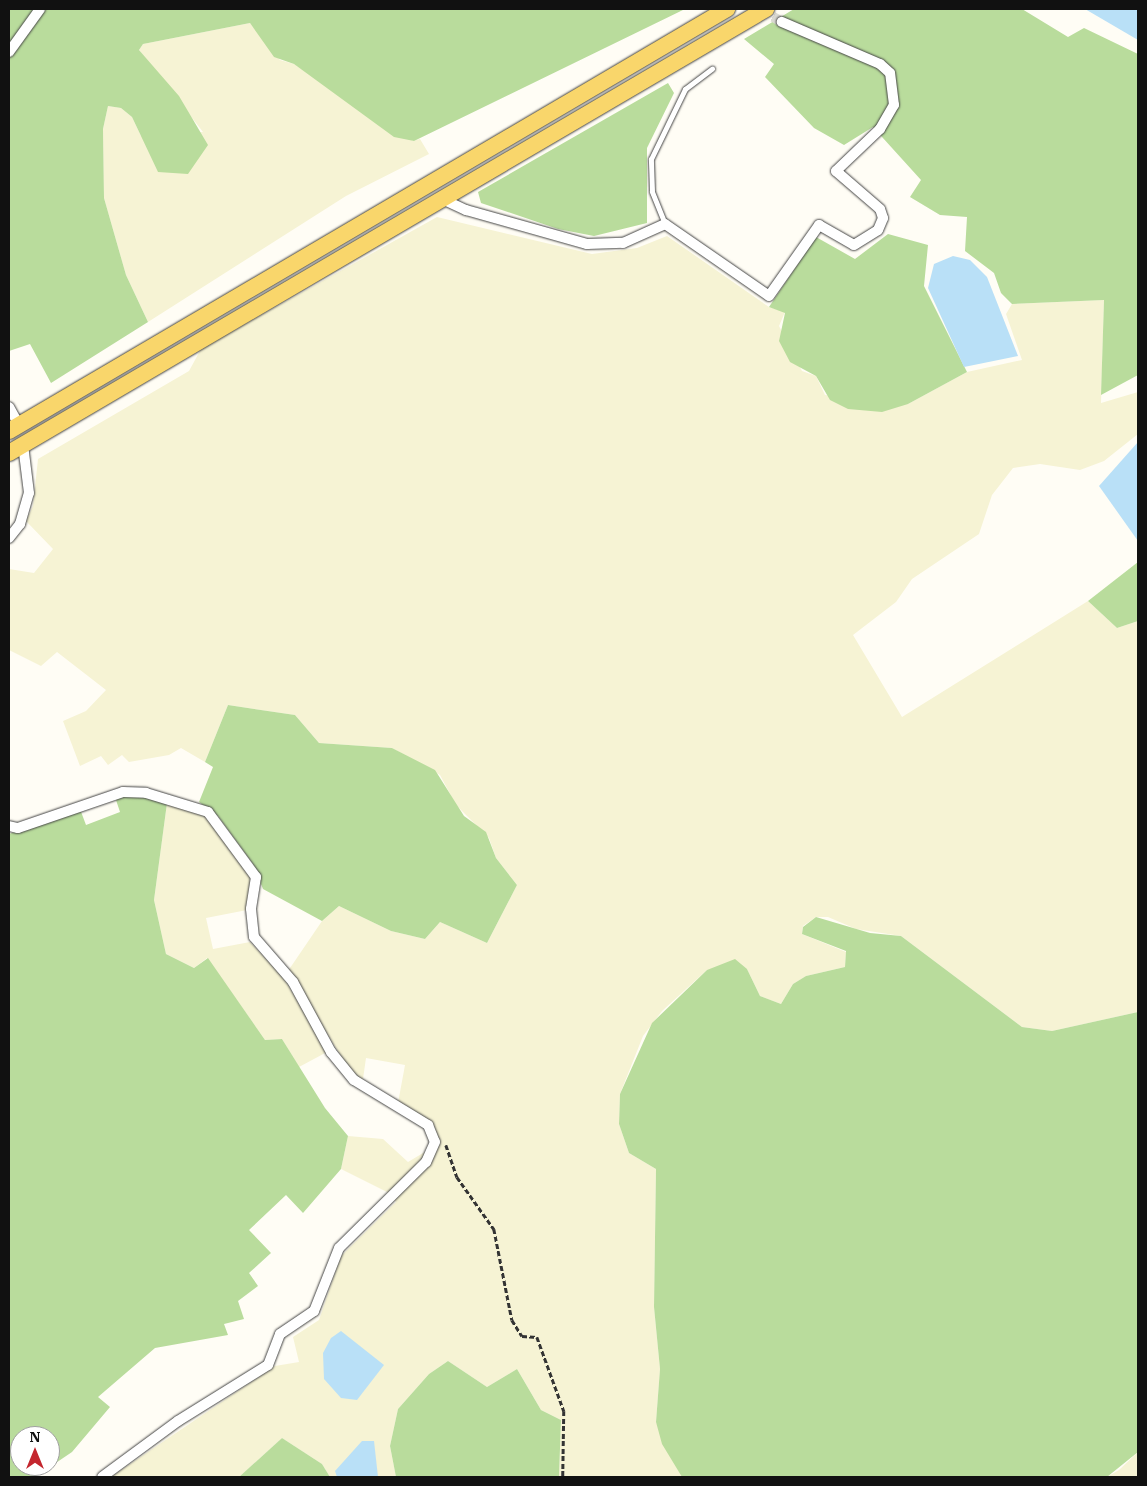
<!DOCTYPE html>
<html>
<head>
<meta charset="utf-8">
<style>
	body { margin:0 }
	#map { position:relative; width:1147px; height:1486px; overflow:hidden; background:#fffdf5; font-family:"IBM Plex Serif",serif }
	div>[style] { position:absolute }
	.farmland>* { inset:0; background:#f6f3d4 }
	.forest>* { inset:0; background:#b9dc9c }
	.water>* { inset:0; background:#b9e0f7 }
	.minor-tunnel>* { height:10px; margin-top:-5px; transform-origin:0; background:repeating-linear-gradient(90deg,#dbdad3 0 10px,transparent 0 15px) }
	.path>* { height:2.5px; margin-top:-1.25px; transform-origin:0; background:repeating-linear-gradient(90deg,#333 0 5px,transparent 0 7.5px) }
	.roads { filter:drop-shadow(0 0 1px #444) drop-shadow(0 0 1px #444) }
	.service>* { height:5px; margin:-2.5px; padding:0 2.5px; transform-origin:2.5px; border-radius:2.5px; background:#fff }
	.minor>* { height:10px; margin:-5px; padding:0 5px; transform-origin:5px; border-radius:5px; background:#fff }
	.primary>* { height:16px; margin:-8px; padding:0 8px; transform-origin:8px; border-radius:8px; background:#f9d66b }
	span { translate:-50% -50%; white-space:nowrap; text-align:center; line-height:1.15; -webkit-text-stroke:5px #fff; paint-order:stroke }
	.frame { position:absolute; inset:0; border:10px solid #111; pointer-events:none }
	.north { position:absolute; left:10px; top:1426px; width:50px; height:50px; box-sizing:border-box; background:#fff; border:1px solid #a0a0a0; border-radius:50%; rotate:0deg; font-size:14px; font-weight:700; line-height:20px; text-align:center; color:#111 }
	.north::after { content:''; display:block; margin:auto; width:18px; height:22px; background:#c4262e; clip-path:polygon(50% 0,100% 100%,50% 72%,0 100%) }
</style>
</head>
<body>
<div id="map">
	<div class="farmland">
		<div style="clip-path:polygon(250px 23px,280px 60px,294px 64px,413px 141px,420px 139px,429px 154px,346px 196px,148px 322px,126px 275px,104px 198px,103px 129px,108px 106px,121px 108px,132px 117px,141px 136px,203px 132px,139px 50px,143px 44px)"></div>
		<div style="clip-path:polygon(437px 217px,592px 254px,637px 248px,667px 236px,769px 307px,785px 312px,779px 326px,802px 371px,816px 376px,825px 395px,908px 404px,967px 372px,1022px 360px,1006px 314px,1012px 304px,1104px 300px,1101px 403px,1138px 392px,1138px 434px,1104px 461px,1080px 470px,1040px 464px,1013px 468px,992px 495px,979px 534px,912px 579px,896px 602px,853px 635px,902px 717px,1088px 601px,1117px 628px,1138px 621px,1138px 1012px,1052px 1031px,1022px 1027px,901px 936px,856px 929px,828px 917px,816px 917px,803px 926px,802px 934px,846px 952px,845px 967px,806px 976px,793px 984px,781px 1004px,760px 996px,747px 969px,707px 970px,662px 1011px,643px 1036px,620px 1094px,619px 1124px,629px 1153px,656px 1169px,654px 1307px,660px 1369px,656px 1422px,682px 1477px,559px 1477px,561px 1420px,541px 1410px,517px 1369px,487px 1387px,448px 1361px,429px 1374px,398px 1409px,390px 1446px,396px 1477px,330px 1477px,322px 1464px,282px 1438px,239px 1477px,111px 1477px,275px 1366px,299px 1362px,293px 1337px,319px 1320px,341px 1256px,396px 1202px,387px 1192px,341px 1169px,348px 1136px,383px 1139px,408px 1162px,428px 1150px,435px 1127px,398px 1103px,405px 1065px,366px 1058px,363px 1079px,351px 1072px,288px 971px,322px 921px,339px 906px,391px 931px,425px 939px,440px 922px,487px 943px,517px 885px,496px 858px,489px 838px,456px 805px,440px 775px,392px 748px,319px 743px,295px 715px,228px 705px,205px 762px,181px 748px,169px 755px,129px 762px,122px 755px,108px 765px,101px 756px,80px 766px,63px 721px,86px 711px,106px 690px,57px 652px,41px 666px,9px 650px,9px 569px,34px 573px,53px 549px,26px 521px,33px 506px,38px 459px,189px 371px,201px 349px)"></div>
		<div style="clip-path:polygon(167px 803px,196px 810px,209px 819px,251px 877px,247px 910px,206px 918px,213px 949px,250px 942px,284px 978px,327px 1052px,299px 1067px,282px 1039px,265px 1040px,207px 958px,194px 968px,166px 954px,154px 900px)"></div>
		<div style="clip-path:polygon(1138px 1452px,1138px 1477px,1107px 1477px,1119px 1470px)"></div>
	</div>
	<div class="forest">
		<div style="clip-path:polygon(9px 9px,685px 9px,414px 141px,394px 137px,294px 64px,274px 57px,250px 23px,143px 44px,139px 50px,179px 96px,208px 145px,188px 174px,158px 172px,132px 117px,121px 108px,108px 106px,103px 129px,104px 198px,126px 275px,148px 322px,51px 383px,30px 344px,9px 351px)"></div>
		<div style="clip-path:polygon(794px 9px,1022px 9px,1068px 37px,1084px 28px,1138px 54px,1138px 375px,1101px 395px,1104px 300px,1012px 304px,1001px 293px,994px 273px,965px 251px,967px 217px,940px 215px,910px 197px,921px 180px,873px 127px,844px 145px,814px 128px,765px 77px,774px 64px,744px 39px)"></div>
		<div style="clip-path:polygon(668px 83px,674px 93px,647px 148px,647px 223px,594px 236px,558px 229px,481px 203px,478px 192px)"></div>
		<div style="clip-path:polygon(888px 234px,928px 245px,924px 286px,967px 372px,908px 404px,882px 412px,848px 409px,830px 400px,816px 376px,790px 362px,779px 341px,785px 313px,769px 307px,816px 237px,855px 259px)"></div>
		<div style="clip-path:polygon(1138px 562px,1138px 621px,1117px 628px,1088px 601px)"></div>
		<div style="clip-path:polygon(228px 705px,295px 715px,319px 743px,392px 748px,435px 770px,464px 816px,486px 832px,496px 858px,517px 885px,487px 943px,440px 922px,425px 939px,391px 931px,339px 906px,322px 921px,263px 889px,253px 864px,218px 816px,199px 802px,213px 767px,205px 762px)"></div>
		<div style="clip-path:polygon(evenodd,132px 795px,167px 803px,154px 900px,166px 954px,194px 968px,208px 958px,265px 1040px,282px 1039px,325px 1108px,348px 1136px,341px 1169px,303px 1213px,286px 1195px,249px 1230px,271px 1253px,249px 1273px,258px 1286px,238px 1301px,244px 1319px,224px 1324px,228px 1335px,155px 1348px,98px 1397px,110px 1407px,72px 1452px,35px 1477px,9px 1477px,9px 834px,80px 809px,86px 825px,120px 812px,115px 797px,132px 795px,20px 1436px,50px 1436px,50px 1466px,20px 1466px,20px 1436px)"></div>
		<div style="clip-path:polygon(816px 917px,870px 933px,901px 936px,1022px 1027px,1052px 1031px,1138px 1012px,1138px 1452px,1107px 1477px,682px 1477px,662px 1444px,656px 1422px,660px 1369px,654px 1307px,656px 1169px,629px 1153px,619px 1124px,620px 1094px,652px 1023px,707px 970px,735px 959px,747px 969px,760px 996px,781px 1004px,793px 984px,806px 976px,845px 967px,846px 951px,802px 934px,803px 927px)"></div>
		<div style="clip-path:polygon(448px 1361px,487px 1387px,517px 1369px,541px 1410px,561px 1420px,559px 1477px,396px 1477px,390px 1446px,398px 1409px,429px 1374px)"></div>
		<div style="clip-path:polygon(282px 1438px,322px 1464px,330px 1477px,239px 1477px)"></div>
	</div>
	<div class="water">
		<div style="clip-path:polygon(1085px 9px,1138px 9px,1138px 40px)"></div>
		<div style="clip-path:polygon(953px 256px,970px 260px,987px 277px,1018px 356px,964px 367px,928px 288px,934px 264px)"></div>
		<div style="clip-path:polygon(1138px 442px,1138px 541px,1099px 486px)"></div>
		<div style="clip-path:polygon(341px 1331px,384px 1365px,357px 1400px,341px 1398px,324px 1379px,323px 1353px,331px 1338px)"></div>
		<div style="clip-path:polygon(362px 1441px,374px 1441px,378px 1477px,337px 1477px,335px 1471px)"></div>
	</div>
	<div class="minor-tunnel">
		<div style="left:760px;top:9px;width:26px;rotate:31deg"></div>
	</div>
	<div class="path">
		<div style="left:446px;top:1145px;width:34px;rotate:71deg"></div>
		<div style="left:457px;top:1177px;width:64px;rotate:54.6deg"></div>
		<div style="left:494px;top:1229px;width:93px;rotate:78.8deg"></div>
		<div style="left:512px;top:1320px;width:19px;rotate:58deg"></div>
		<div style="left:522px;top:1336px;width:15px;rotate:4deg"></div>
		<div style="left:537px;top:1337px;width:79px;rotate:70deg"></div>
		<div style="left:564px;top:1411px;width:66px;rotate:90.9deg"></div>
	</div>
	<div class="roads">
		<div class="service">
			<div style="left:665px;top:224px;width:35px;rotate:-112deg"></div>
			<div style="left:652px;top:191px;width:32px;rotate:-92deg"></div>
			<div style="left:651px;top:159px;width:78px;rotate:-64.1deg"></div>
			<div style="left:685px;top:89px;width:34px;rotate:-37deg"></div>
		</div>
		<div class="minor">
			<div style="left:9px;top:52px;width:53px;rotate:-54.2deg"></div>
			<div style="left:440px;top:198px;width:29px;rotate:25deg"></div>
			<div style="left:466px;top:210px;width:126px;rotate:15.7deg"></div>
			<div style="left:587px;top:244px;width:36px;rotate:-2deg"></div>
			<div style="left:623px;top:243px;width:46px;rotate:-24.3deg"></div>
			<div style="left:665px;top:224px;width:126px;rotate:34.7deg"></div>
			<div style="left:769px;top:296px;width:87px;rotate:-54.8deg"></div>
			<div style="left:819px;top:225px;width:40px;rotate:29.7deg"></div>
			<div style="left:854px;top:245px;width:28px;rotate:-32deg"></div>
			<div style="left:878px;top:230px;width:13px;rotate:-67deg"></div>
			<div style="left:883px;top:218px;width:9px;rotate:-108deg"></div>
			<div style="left:880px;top:209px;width:58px;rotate:-139.2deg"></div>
			<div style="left:836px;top:171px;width:61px;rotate:-43.7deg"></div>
			<div style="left:880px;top:129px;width:28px;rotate:-60deg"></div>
			<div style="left:894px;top:105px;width:32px;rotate:-97deg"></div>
			<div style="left:890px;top:73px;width:13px;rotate:-138deg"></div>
			<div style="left:880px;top:64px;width:107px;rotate:-156.8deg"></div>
			<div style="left:9px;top:407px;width:21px;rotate:61deg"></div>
			<div style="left:9px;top:538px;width:18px;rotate:-52deg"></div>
			<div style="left:20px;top:524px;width:32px;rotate:-74deg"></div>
			<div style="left:29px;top:493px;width:48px;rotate:-97.1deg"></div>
			<div style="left:9px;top:826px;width:9px;rotate:13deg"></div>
			<div style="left:18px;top:828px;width:111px;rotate:-18.9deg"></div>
			<div style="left:123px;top:792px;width:23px;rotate:2deg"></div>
			<div style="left:146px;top:793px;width:65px;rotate:17deg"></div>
			<div style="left:208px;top:812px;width:81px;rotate:53.6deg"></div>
			<div style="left:256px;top:877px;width:32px;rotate:99deg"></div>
			<div style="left:251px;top:909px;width:28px;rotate:84deg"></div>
			<div style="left:254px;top:937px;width:60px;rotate:49.1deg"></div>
			<div style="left:293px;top:982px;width:80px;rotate:61.5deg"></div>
			<div style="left:331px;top:1052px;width:36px;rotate:51deg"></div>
			<div style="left:354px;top:1080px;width:87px;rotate:31.3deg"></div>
			<div style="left:428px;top:1125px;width:18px;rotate:68deg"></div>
			<div style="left:435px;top:1142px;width:22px;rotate:114deg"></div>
			<div style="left:426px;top:1162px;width:122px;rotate:135.3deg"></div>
			<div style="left:339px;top:1248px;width:68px;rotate:111.6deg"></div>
			<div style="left:314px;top:1311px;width:41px;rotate:145.9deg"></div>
			<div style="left:280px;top:1334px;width:33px;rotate:111deg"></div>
			<div style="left:268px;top:1365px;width:106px;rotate:148.1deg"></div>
			<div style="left:178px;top:1421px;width:94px;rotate:143.6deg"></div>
		</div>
		<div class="primary">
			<div style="left:9px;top:431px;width:833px;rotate:-30.44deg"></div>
			<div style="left:9px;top:453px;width:878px;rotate:-30.39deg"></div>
		</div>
	</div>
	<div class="frame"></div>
	<div class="north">N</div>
</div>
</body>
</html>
